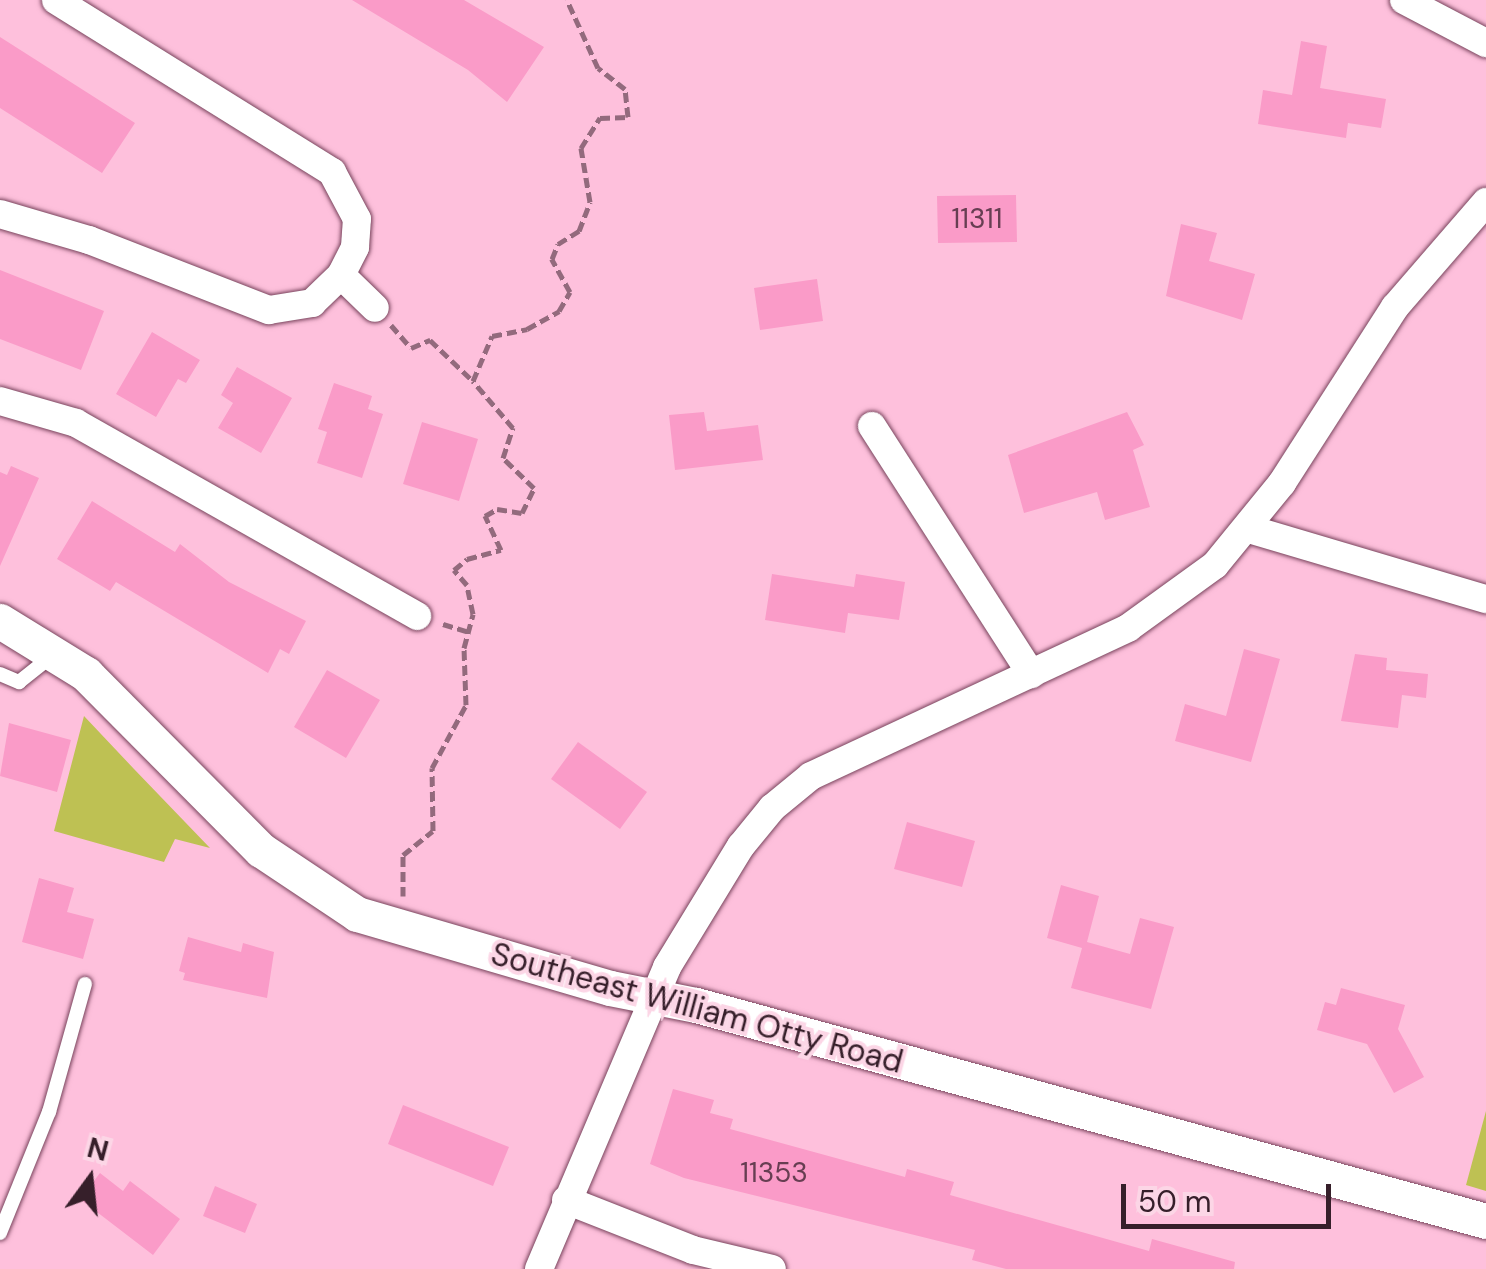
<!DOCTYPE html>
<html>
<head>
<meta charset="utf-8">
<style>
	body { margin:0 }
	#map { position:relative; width:1486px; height:1269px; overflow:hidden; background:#fec0dc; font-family:"DM Sans",sans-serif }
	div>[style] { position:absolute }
	.green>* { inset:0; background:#bec153 }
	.building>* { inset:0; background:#fa9bc8 }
	.path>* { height:5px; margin-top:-2.5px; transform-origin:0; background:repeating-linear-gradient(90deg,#936a7d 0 10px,transparent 0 15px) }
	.roads { filter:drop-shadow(0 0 2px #78435c) drop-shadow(0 0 2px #78435c) }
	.service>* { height:14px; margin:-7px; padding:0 7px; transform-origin:7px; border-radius:7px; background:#fff }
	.minor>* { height:28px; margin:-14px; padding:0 14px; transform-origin:14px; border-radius:14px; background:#fff }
	.tertiary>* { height:35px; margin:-17.5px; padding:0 17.5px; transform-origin:17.5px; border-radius:17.5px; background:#fff }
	span { translate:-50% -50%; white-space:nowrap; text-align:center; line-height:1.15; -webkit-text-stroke:8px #fcd6e6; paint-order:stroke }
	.number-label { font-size:28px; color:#673e52 }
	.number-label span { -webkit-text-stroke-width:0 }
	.street-label { font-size:32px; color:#361f2a }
	.north { position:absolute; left:40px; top:1129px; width:100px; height:100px; -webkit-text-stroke:8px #fcd6e6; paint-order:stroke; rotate:15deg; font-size:28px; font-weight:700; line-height:40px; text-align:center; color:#361f2a }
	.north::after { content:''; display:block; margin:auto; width:35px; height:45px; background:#361f2a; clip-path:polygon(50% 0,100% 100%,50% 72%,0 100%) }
	.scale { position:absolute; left:1121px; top:1184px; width:210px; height:45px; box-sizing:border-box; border:5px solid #361f2a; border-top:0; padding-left:12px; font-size:30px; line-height:35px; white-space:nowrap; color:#361f2a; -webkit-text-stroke:8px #fcd6e6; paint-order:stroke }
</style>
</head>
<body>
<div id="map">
	<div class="green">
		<div style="clip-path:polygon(84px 716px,134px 769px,210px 848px,175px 839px,164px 862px,54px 831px)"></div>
		<div style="clip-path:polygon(1486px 1111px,1486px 1191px,1466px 1185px)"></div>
	</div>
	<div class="building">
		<div style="clip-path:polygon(352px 0,464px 0,544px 47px,507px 102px,468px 70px)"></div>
		<div style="clip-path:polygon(0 37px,135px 123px,102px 173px,0 108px)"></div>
		<div style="clip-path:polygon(1301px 41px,1327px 46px,1320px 88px,1386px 99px,1381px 128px,1348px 123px,1346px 138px,1258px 124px,1263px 90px,1292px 95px)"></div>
		<div style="clip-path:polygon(1016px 195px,1017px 242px,938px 243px,937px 196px)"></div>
		<div style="clip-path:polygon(1181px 224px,1217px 233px,1209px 261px,1255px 274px,1242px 320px,1166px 296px)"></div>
		<div style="clip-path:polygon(0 270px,104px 311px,81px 370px,0 339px)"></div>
		<div style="clip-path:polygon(817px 279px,823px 321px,760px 330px,754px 288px)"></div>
		<div style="clip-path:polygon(152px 332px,200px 360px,186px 383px,178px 379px,156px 417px,116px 394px)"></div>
		<div style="clip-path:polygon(237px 367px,292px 398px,261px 453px,218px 428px,233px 403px,221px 395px)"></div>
		<div style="clip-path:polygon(334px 383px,372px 396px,368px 409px,383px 414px,362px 478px,317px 463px,327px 432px,318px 429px)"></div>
		<div style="clip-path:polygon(704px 412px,707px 431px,758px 425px,763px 460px,675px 470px,669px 415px)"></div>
		<div style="clip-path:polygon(1127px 412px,1144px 445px,1133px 450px,1150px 507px,1105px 520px,1097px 492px,1024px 513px,1008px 455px)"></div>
		<div style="clip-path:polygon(422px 422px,478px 439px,459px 501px,403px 484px)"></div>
		<div style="clip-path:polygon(11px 466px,39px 478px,0 566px,0 472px,7px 475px)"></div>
		<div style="clip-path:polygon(92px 501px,175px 552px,180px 544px,229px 582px,306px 621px,289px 654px,280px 649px,268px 673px,116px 582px,110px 591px,57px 559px)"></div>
		<div style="clip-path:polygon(772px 574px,854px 587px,856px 574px,905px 582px,899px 620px,848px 613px,845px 633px,765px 620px)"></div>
		<div style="clip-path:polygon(1244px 649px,1280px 659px,1251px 762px,1175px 741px,1185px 704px,1226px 716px)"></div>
		<div style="clip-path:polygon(1355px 654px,1387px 658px,1386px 670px,1428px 674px,1426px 698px,1402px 695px,1398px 728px,1341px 721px)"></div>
		<div style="clip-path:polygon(327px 670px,380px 700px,346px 758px,294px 727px)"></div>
		<div style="clip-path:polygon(9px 723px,71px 740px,57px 792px,0 776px)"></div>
		<div style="clip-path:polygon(578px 742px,647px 792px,620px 829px,551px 779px)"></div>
		<div style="clip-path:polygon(907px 822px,975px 841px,962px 887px,894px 869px)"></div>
		<div style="clip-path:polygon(39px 878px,74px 888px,67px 912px,94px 919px,83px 959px,22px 942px)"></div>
		<div style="clip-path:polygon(1061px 885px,1099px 896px,1087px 942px,1130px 954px,1140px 918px,1174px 927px,1151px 1009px,1071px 988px,1082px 948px,1047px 938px)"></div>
		<div style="clip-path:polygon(188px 937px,241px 952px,243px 943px,274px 952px,267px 998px,183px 980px,185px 973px,179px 971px)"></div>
		<div style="clip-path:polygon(1341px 988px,1405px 1005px,1398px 1029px,1424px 1077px,1394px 1093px,1367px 1044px,1317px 1030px,1325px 1002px,1336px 1005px)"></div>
		<div style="clip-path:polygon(673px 1089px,714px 1100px,710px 1113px,733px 1119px,730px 1129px,905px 1177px,907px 1169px,954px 1182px,950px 1195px,1149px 1251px,1152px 1239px,1235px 1262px,1234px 1269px,1006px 1269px,972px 1260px,975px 1250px,684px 1178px,650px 1164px)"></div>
		<div style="clip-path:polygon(403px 1105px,509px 1147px,493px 1186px,388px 1144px)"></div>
		<div style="clip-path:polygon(100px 1173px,123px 1191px,130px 1181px,180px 1219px,153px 1255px,80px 1199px)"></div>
		<div style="clip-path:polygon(215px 1186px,257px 1204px,245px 1233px,203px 1216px)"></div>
	</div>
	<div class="path">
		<div style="left:391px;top:325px;width:30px;rotate:49deg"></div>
		<div style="left:411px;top:348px;width:21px;rotate:-23deg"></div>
		<div style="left:430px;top:340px;width:59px;rotate:43.6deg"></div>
		<div style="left:443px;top:624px;width:27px;rotate:17deg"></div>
		<div style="left:403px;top:896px;width:41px;rotate:-90deg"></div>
		<div style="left:403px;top:855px;width:38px;rotate:-39deg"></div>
		<div style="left:433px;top:831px;width:63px;rotate:-90.9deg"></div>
		<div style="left:432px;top:768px;width:72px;rotate:-61.6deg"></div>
		<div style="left:466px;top:705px;width:57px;rotate:-92deg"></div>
		<div style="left:464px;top:648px;width:35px;rotate:-75deg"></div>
		<div style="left:473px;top:614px;width:30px;rotate:-102deg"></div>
		<div style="left:467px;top:585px;width:20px;rotate:-131deg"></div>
		<div style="left:454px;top:570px;width:17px;rotate:-40deg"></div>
		<div style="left:467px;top:559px;width:35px;rotate:-15deg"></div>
		<div style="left:501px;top:550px;width:38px;rotate:-115deg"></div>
		<div style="left:485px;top:516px;width:14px;rotate:-30deg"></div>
		<div style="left:497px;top:509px;width:25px;rotate:9deg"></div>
		<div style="left:522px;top:513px;width:28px;rotate:-64deg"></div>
		<div style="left:534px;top:488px;width:43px;rotate:-135.9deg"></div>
		<div style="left:503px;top:458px;width:32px;rotate:-72deg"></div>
		<div style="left:513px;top:428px;width:62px;rotate:-130.4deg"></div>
		<div style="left:473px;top:381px;width:49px;rotate:-67.1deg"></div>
		<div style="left:492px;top:336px;width:36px;rotate:-11deg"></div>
		<div style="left:527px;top:329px;width:37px;rotate:-29deg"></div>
		<div style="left:559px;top:311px;width:22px;rotate:-60deg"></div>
		<div style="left:570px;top:292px;width:38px;rotate:-119deg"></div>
		<div style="left:552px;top:259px;width:16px;rotate:-68deg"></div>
		<div style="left:558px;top:244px;width:25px;rotate:-32deg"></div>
		<div style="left:579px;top:231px;width:31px;rotate:-69deg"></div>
		<div style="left:590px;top:202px;width:55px;rotate:-99.5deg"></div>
		<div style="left:581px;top:148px;width:36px;rotate:-58deg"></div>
		<div style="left:600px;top:118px;width:28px;rotate:-2deg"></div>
		<div style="left:628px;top:117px;width:28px;rotate:-96deg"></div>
		<div style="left:625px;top:89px;width:34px;rotate:-142deg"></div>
		<div style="left:598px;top:68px;width:75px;rotate:-114.5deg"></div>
	</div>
	<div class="roads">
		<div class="service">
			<div style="left:0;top:674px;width:21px;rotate:23deg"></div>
			<div style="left:19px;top:682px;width:43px;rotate:-38.5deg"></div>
			<div style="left:0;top:1233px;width:131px;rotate:-68deg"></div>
			<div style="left:49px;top:1112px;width:133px;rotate:-74.3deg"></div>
		</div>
		<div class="minor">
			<div style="left:1404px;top:0;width:93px;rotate:27.7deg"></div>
			<div style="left:0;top:214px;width:93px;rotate:16.3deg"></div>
			<div style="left:89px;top:240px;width:193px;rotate:21.3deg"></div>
			<div style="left:269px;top:310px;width:44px;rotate:-9.2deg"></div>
			<div style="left:312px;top:303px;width:40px;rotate:-44deg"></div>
			<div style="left:341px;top:275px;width:31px;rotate:-63deg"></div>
			<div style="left:355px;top:247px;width:28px;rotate:-86deg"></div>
			<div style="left:357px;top:219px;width:53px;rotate:-118deg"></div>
			<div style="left:332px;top:172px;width:325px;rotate:-148.1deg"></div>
			<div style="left:341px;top:275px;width:47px;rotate:44.1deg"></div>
			<div style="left:0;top:401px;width:79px;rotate:16.1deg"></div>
			<div style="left:76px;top:423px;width:392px;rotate:29.5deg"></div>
			<div style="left:872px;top:426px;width:295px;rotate:57.3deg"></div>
			<div style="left:1249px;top:529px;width:247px;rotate:16.5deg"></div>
			<div style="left:566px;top:1200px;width:136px;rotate:21.5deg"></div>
			<div style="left:693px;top:1250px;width:81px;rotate:13.5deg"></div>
			<div style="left:539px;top:1269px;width:328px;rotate:-67deg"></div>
			<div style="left:667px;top:967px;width:142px;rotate:-58.6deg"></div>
			<div style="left:741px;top:846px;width:49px;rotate:-50.8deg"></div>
			<div style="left:772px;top:808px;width:50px;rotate:-39.4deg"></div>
			<div style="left:811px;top:776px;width:350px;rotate:-25deg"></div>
			<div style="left:1128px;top:628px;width:107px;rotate:-35.9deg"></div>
			<div style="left:1215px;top:565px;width:106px;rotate:-50.7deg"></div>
			<div style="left:1282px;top:483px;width:209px;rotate:-57.3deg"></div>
			<div style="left:1395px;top:307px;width:139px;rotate:-49.1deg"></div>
		</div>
		<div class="tertiary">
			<div style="left:0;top:621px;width:101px;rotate:31.6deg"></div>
			<div style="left:86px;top:674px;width:248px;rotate:45.2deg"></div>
			<div style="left:261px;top:850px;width:115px;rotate:33.7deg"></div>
			<div style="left:357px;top:914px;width:264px;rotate:16.3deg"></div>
			<div style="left:610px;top:988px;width:88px;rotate:11.2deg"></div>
			<div style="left:696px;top:1005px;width:819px;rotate:15.29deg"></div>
		</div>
	</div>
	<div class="number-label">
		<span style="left:977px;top:219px">11311</span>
		<span style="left:774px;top:1173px">11353</span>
	</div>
	<div class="street-label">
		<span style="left:697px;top:1008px;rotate:15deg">Southeast William Otty Road</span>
	</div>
	<div class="north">N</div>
	<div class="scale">50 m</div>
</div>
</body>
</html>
